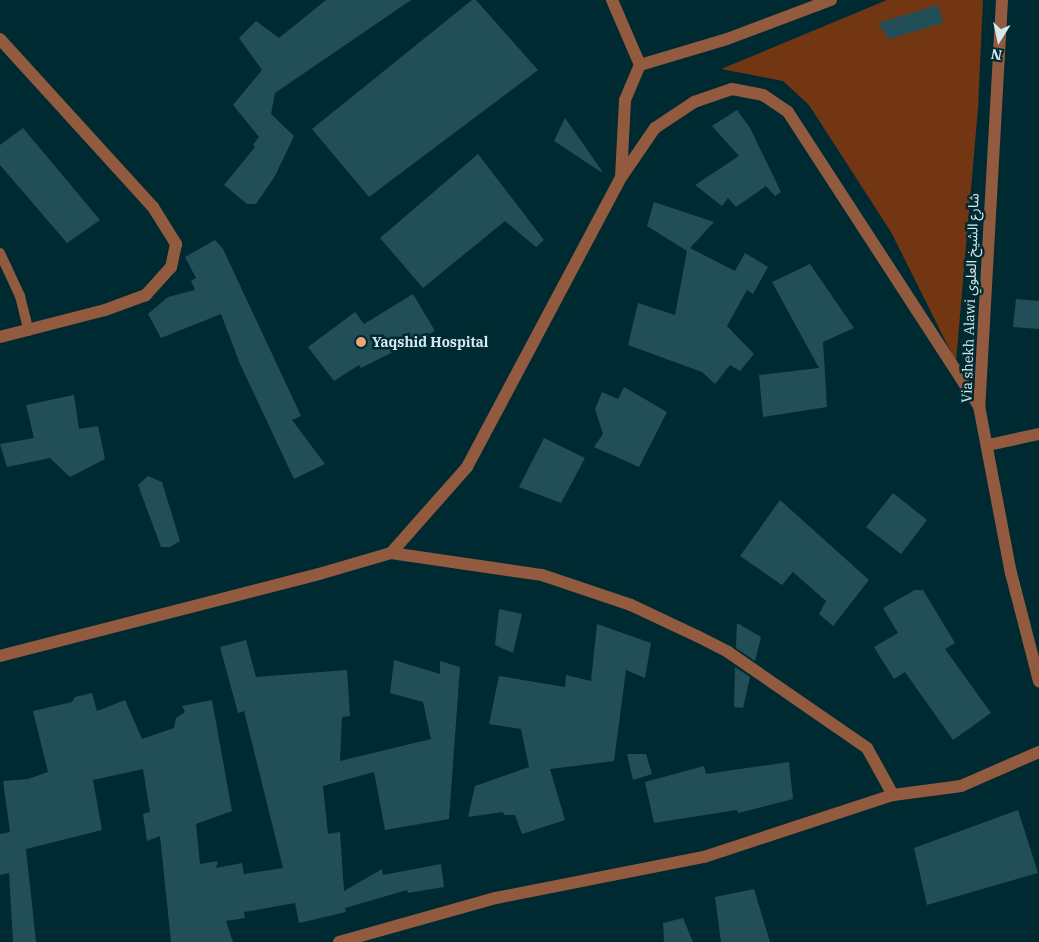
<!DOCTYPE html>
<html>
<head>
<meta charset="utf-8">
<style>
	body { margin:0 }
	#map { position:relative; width:1039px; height:942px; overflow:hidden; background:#002a31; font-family:"IBM Plex Serif","Noto Sans Arabic",serif }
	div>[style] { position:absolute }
	.green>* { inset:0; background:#733612 }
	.building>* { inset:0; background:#224f57 }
	.service>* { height:10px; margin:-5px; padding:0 5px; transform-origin:5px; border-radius:5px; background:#925a3e }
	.minor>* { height:12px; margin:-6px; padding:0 6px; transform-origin:6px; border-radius:6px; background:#925a3e }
	.tertiary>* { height:12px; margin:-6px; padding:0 6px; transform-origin:6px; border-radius:6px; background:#925a3e }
	.dots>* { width:14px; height:14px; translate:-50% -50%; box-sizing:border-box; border:2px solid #002a31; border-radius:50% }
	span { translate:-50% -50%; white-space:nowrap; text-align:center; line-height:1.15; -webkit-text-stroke:5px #002a31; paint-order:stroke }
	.street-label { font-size:14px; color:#d4e9ed }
	.poi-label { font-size:14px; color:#d4e9ed; font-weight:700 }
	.left { translate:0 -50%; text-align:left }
	.north { position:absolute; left:974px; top:15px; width:50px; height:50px; -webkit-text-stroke:4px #002a31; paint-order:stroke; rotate:190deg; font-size:14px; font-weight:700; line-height:20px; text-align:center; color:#d4e9ed }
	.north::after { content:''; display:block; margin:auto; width:18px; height:22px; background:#d4e9ed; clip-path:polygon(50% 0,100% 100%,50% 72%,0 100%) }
</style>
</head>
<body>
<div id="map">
	<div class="green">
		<div style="clip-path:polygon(887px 0,983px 0,978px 108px,956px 362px,891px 232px,809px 105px,783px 81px,721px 69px)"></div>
	</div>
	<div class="building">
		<div style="clip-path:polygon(326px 0,411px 0,275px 93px,271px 114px,294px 136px,275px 176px,256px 204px,247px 204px,224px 185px,255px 147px,253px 145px,259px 137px,233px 105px,262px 70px,239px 38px,256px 21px,279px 38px)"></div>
		<div style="clip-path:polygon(472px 0,476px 0,538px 70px,369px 197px,312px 129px)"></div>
		<div style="clip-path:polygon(938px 5px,943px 23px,889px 39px,878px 23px)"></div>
		<div style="clip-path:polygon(737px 110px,750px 128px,781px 192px,775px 196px,766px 186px,736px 207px,728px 198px,722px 206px,695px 185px,739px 156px,712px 126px)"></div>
		<div style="clip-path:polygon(565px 118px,602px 171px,601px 172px,554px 141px)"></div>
		<div style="clip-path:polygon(23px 128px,100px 220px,67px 243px,0 165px,0 145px)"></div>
		<div style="clip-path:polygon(478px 154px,544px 240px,536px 247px,505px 221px,423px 288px,380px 238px)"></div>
		<div style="clip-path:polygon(654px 202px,714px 222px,690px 248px,735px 271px,745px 253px,768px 267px,753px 294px,747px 290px,727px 326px,754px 354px,740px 371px,730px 365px,715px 384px,702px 372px,628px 345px,638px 303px,675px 315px,687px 251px,647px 226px)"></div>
		<div style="clip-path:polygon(215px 240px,223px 249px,301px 416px,292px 420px,325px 464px,294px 479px,240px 364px,221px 314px,161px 338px,148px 314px,168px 297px,195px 290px,191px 281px,196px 278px,185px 257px)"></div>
		<div style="clip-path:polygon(810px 264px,854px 328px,823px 342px,827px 407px,763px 417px,759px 375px,819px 368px,772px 282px)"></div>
		<div style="clip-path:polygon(413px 294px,435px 331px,361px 368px,359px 365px,334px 381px,308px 347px,355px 312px,364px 324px)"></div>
		<div style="clip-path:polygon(1016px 299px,1039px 301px,1039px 329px,1013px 327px)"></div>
		<div style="clip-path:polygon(624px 387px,667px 412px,639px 467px,594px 447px,603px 434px,595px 409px,602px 392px,618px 399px)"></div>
		<div style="clip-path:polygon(74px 395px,79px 429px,98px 426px,105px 459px,70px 477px,50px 458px,7px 467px,0 444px,34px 438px,26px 405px)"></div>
		<div style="clip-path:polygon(544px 438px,585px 458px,561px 503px,519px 487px)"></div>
		<div style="clip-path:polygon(148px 476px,162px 482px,180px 541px,170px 547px,161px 547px,138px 485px)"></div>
		<div style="clip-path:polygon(893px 493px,927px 520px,901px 554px,866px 527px)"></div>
		<div style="clip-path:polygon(780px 500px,869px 580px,833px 626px,819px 614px,826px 601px,793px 572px,782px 585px,740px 556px)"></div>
		<div style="clip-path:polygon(915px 590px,923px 590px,955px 643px,945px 649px,991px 713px,953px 740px,905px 672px,894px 679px,874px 647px,898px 633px,883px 608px)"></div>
		<div style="clip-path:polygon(499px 609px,522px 614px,513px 653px,495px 645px)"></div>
		<div style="clip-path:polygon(737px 623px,761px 637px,755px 661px,736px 648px)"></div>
		<div style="clip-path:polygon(597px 624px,651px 643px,645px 678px,626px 670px,614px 761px,550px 769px,565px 820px,522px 834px,515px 815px,504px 815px,503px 812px,468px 817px,475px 786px,529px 767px,521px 729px,489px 724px,499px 676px,565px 687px,566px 675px,591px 681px)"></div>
		<div style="clip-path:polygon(246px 640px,256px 677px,347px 670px,350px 716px,342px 717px,340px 761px,431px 739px,423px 702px,390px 693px,394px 660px,440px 674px,440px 661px,460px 667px,449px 819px,385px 830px,374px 772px,323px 786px,328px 834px,340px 832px,344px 891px,382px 869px,383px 875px,441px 864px,444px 887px,408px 893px,407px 890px,345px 908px,346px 912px,299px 923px,295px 903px,244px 912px,245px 918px,226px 921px,233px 942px,171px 942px,160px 836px,147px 841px,143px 814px,150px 812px,143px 769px,93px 780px,102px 830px,26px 849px,36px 942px,13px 942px,9px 873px,0 875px,0 834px,10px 832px,3px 781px,28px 779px,48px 772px,33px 711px,72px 702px,75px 697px,92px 693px,97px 711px,125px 700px,142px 739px,174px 728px,176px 718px,185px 712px,182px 706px,212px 700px,232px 811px,196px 824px,200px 864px,218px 861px,216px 868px,242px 863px,244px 874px,283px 868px,244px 711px,238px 713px,220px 647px)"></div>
		<div style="clip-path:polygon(735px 667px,750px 677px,743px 708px,734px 707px)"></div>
		<div style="clip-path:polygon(627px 754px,646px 754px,652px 774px,633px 780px)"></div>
		<div style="clip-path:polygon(789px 762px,793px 799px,738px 813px,737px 810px,654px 823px,645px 782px,704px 766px,706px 774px)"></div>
		<div style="clip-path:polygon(1018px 810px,1038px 873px,927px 905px,914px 848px)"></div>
		<div style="clip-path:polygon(754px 889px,770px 942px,721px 942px,715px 897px)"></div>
		<div style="clip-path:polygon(683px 918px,693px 942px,664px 942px,663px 923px)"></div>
	</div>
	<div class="service">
		<div style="left:0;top:253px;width:47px;rotate:65.1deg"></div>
		<div style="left:20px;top:296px;width:36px;rotate:76deg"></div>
	</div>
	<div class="minor">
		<div style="left:612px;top:0;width:71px;rotate:66.7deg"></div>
		<div style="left:0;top:39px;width:227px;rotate:47.7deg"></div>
		<div style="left:153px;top:207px;width:44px;rotate:58.1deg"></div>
		<div style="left:176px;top:244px;width:24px;rotate:102deg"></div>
		<div style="left:171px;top:267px;width:38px;rotate:132deg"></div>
		<div style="left:146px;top:295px;width:44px;rotate:159.9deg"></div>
		<div style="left:105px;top:310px;width:108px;rotate:165.6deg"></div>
		<div style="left:988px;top:445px;width:52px;rotate:-12.2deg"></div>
		<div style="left:391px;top:553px;width:153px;rotate:8.3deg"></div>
		<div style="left:542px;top:575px;width:94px;rotate:18.6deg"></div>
		<div style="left:631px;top:605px;width:73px;rotate:25.2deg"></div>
		<div style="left:697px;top:636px;width:35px;rotate:27deg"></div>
		<div style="left:728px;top:652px;width:169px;rotate:34.6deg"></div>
		<div style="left:867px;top:748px;width:54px;rotate:61deg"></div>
		<div style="left:339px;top:942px;width:163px;rotate:-15.7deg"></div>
		<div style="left:496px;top:898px;width:212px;rotate:-11.2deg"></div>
		<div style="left:704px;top:857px;width:199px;rotate:-18.2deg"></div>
		<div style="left:893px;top:795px;width:69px;rotate:-7.5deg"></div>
		<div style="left:961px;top:786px;width:85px;rotate:-23.6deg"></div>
	</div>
	<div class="tertiary">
		<div style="left:1002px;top:0;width:407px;rotate:93.2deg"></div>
		<div style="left:979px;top:406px;width:170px;rotate:79.2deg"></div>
		<div style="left:1011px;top:573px;width:112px;rotate:75.5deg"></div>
		<div style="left:622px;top:176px;width:58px;rotate:-55.5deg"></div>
		<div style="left:655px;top:128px;width:47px;rotate:-33.7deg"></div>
		<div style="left:694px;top:102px;width:40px;rotate:-18.9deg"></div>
		<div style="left:732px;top:89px;width:32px;rotate:11deg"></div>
		<div style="left:763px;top:95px;width:30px;rotate:34deg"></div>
		<div style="left:788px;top:112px;width:351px;rotate:57deg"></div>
		<div style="left:0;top:656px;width:329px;rotate:-14.4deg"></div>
		<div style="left:319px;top:574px;width:75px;rotate:-16.3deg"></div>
		<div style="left:391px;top:553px;width:115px;rotate:-48.5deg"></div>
		<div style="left:467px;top:467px;width:328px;rotate:-62deg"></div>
		<div style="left:621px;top:177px;width:77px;rotate:-87deg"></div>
		<div style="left:625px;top:100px;width:38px;rotate:-67deg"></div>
		<div style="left:640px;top:65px;width:91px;rotate:-16.6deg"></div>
		<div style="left:727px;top:39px;width:111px;rotate:-20.6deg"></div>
	</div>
	<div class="dots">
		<div style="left:361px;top:342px;background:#f0a27a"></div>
	</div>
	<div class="street-label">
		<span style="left:970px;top:298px;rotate:-88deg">Via shekh Alawi شارع الشيخ العلوي</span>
	</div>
	<div class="poi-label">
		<span class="left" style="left:372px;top:342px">Yaqshid Hospital</span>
	</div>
	<div class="north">N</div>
</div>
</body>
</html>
